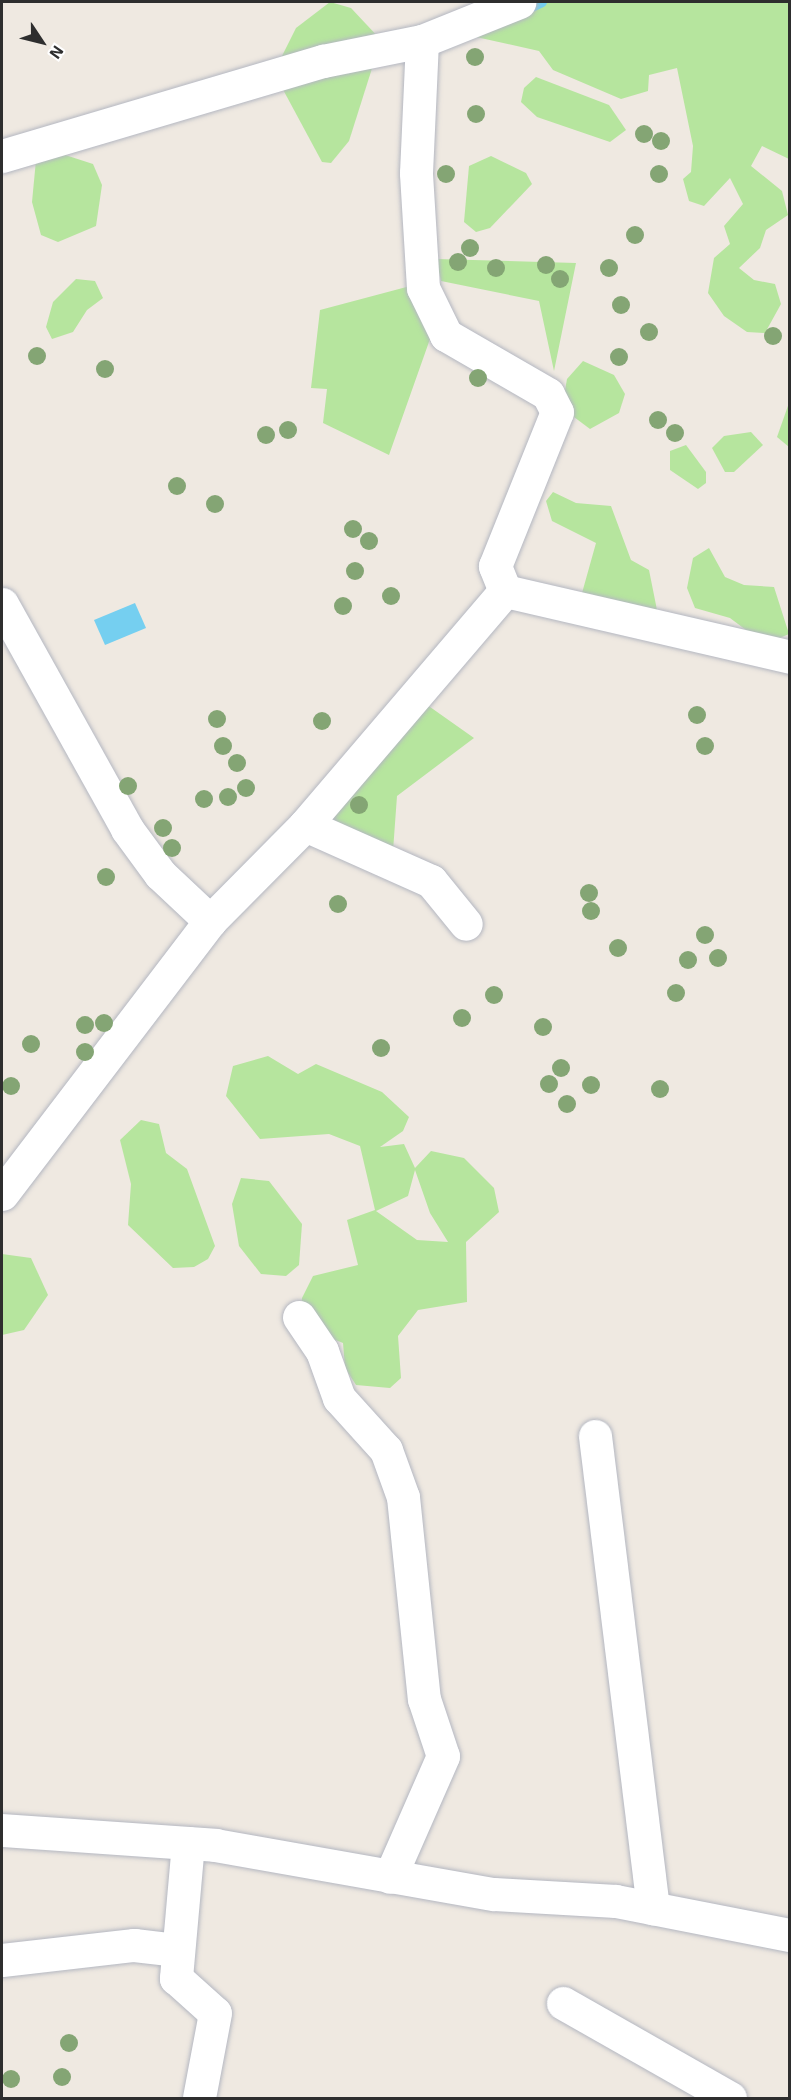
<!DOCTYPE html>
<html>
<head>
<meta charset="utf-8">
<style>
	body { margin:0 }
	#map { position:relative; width:791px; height:2100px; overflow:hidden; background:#efe9e1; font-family:"Exo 2",sans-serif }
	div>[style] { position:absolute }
	.green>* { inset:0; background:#b6e59e }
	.water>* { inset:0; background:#75cff0 }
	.stream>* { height:10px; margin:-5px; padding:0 5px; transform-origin:5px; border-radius:5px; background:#75cff0 }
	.roads { filter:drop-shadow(0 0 2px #b4b7c1) drop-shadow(0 0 2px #b4b7c1) }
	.street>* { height:33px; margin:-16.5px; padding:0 16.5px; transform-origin:16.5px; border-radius:16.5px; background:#fff }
	.trees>* { width:18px; height:18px; margin:-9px; border-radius:50%; background:#84a574 }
	span { translate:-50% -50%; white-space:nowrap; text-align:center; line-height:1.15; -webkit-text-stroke:4.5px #fff; paint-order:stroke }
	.frame { position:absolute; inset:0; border:3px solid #2e2e2e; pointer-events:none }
	.north { position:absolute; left:12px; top:12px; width:60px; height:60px; -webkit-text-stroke:4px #fff; paint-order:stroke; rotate:125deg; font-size:16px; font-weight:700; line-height:24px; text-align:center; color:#2e2e2e }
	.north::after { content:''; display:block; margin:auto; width:21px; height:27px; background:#2e2e2e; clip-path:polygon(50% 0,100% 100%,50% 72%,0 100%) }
</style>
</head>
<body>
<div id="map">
	<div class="green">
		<div style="clip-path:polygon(330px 2px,351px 8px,381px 40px,349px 141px,331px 163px,322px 162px,280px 84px,280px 60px,296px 28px)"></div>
		<div style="clip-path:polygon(534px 2px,789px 2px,789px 159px,762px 146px,751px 166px,782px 191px,788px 215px,766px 230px,760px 248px,739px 268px,754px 280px,775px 284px,781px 304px,765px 333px,747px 332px,724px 316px,708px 293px,714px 258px,730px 244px,724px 226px,743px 204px,730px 178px,704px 206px,689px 201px,683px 179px,691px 172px,693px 146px,677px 68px,649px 75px,648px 91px,621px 99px,553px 70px,539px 51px,467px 35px)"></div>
		<div style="clip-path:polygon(536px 77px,609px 105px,626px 130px,610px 142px,537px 117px,521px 102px,524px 88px)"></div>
		<div style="clip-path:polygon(59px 153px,93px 164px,102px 185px,96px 226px,58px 242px,41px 235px,32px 202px,36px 160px)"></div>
		<div style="clip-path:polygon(491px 156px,526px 173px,532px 184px,490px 228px,476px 232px,464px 222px,469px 166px)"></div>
		<div style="clip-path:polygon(436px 259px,576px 263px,554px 371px,539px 301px,441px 281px)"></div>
		<div style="clip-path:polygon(76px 279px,95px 281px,103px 298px,87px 310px,73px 332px,52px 339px,46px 327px,53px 302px)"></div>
		<div style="clip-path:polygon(414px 285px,430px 339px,389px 455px,323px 423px,327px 389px,311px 388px,320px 310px)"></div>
		<div style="clip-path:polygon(583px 361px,614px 375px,625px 394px,619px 413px,590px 429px,562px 408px,567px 379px)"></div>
		<div style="clip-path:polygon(789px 403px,789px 447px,777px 437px)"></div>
		<div style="clip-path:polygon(751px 432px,763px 445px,734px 472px,725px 472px,712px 448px,724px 436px)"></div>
		<div style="clip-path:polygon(686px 445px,706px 472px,706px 483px,698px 489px,670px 470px,670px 451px)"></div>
		<div style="clip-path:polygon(553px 492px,576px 503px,611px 506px,631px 560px,649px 570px,658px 615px,582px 593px,596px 543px,552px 521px,546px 501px)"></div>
		<div style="clip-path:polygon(709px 548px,725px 577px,744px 585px,774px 587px,789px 634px,770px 642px,758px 639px,730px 618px,695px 608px,687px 588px,693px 558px)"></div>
		<div style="clip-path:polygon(423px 702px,474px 738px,397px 796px,393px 851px,321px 814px)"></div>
		<div style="clip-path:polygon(evenodd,268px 1056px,298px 1074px,316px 1064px,382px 1092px,409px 1117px,403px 1131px,380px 1147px,404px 1144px,415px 1168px,431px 1151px,464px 1158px,494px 1188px,499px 1212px,466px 1242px,467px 1302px,418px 1310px,398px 1336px,401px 1378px,390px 1388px,356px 1385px,345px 1368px,343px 1343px,328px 1337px,299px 1338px,302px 1298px,313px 1276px,358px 1265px,347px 1220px,375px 1210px,360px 1146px,329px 1134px,260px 1139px,226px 1096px,233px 1066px,268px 1056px,415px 1170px,430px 1213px,448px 1242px,417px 1240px,376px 1211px,408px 1196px,415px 1170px)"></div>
		<div style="clip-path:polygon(141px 1120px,159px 1124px,166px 1153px,187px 1169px,215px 1246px,208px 1259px,194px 1267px,173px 1268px,128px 1225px,131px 1184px,120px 1140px)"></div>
		<div style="clip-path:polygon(241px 1178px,269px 1181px,302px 1224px,299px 1265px,286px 1276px,261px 1274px,239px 1246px,232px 1204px)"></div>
		<div style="clip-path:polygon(2px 1254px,31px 1258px,48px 1295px,24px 1330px,2px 1335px)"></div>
	</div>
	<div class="water">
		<div style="clip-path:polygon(135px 603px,146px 628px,105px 645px,94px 620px)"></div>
	</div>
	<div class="stream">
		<div style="left:523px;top:11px;width:21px;rotate:-25deg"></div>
	</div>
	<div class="roads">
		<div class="street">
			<div style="left:2px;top:156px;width:335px;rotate:-16.5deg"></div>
			<div style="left:323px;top:61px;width:101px;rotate:-11.4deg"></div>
			<div style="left:422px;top:41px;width:105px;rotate:-21.9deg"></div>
			<div style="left:505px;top:591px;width:293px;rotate:13deg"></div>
			<div style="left:2px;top:604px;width:257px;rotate:60.9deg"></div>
			<div style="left:127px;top:829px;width:56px;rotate:53.7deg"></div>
			<div style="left:160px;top:874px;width:69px;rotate:43.2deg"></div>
			<div style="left:305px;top:825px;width:138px;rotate:24deg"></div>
			<div style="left:431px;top:881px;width:55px;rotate:50.9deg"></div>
			<div style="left:2px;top:1194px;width:343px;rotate:-52.7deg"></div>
			<div style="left:210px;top:921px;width:135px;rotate:-45.3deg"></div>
			<div style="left:305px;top:825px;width:308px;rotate:-49.5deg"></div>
			<div style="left:505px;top:591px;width:27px;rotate:-112deg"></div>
			<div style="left:495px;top:566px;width:166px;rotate:-68.1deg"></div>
			<div style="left:557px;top:412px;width:20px;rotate:-117deg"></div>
			<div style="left:548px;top:394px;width:118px;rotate:-150deg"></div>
			<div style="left:446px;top:335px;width:52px;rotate:-116.1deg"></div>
			<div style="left:423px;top:288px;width:115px;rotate:-93.5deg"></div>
			<div style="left:416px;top:173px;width:132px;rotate:-87.4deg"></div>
			<div style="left:299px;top:1317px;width:41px;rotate:55.9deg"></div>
			<div style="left:322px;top:1351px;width:50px;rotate:70.1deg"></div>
			<div style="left:339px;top:1398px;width:70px;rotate:47.9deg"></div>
			<div style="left:386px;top:1450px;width:50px;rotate:70.1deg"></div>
			<div style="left:403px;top:1497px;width:203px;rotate:84.1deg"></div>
			<div style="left:424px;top:1699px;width:60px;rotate:71.6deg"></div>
			<div style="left:443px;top:1756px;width:132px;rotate:113.7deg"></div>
			<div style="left:595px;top:1436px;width:476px;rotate:83deg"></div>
			<div style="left:2px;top:1830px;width:214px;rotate:4deg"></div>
			<div style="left:215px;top:1845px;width:283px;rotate:10deg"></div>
			<div style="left:494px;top:1894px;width:122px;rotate:3.3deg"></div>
			<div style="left:616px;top:1901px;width:177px;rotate:11.1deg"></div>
			<div style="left:188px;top:1843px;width:136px;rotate:95.1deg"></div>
			<div style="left:176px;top:1978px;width:52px;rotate:41.9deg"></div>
			<div style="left:215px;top:2013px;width:86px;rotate:100.7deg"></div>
			<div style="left:2px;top:1960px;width:133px;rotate:-6.5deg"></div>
			<div style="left:134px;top:1945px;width:42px;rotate:6.8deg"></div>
			<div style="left:563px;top:2003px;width:192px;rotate:29.6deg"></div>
		</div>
	</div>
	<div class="trees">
		<div style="left:475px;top:57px"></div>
		<div style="left:476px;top:114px"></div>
		<div style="left:644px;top:134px"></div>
		<div style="left:661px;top:141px"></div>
		<div style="left:446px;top:174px"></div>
		<div style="left:659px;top:174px"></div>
		<div style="left:635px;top:235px"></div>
		<div style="left:470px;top:248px"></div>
		<div style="left:458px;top:262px"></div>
		<div style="left:546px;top:265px"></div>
		<div style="left:496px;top:268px"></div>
		<div style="left:609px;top:268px"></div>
		<div style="left:560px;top:279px"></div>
		<div style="left:621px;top:305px"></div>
		<div style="left:649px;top:332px"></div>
		<div style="left:773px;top:336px"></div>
		<div style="left:37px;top:356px"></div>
		<div style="left:619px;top:357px"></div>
		<div style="left:105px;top:369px"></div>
		<div style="left:478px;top:378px"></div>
		<div style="left:658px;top:420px"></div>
		<div style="left:288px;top:430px"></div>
		<div style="left:675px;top:433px"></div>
		<div style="left:266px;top:435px"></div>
		<div style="left:177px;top:486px"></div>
		<div style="left:215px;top:504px"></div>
		<div style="left:353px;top:529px"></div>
		<div style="left:369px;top:541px"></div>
		<div style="left:355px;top:571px"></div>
		<div style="left:391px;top:596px"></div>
		<div style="left:343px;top:606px"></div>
		<div style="left:697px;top:715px"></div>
		<div style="left:217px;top:719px"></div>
		<div style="left:322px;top:721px"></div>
		<div style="left:223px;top:746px"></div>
		<div style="left:705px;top:746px"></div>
		<div style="left:237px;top:763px"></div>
		<div style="left:128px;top:786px"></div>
		<div style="left:246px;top:788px"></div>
		<div style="left:228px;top:797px"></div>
		<div style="left:204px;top:799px"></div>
		<div style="left:359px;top:805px"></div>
		<div style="left:163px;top:828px"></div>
		<div style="left:172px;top:848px"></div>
		<div style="left:106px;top:877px"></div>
		<div style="left:589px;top:893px"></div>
		<div style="left:338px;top:904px"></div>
		<div style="left:591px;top:911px"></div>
		<div style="left:705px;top:935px"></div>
		<div style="left:618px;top:948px"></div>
		<div style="left:718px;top:958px"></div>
		<div style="left:688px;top:960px"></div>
		<div style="left:676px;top:993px"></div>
		<div style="left:494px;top:995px"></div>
		<div style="left:462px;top:1018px"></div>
		<div style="left:104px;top:1023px"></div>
		<div style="left:85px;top:1025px"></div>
		<div style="left:543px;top:1027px"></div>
		<div style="left:31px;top:1044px"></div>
		<div style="left:381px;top:1048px"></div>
		<div style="left:85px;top:1052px"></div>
		<div style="left:561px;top:1068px"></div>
		<div style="left:549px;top:1084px"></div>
		<div style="left:591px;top:1085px"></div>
		<div style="left:11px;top:1086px"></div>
		<div style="left:660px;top:1089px"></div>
		<div style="left:567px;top:1104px"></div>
		<div style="left:69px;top:2043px"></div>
		<div style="left:62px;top:2077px"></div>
		<div style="left:11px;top:2079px"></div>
	</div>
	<div class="frame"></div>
	<div class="north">N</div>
</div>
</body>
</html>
